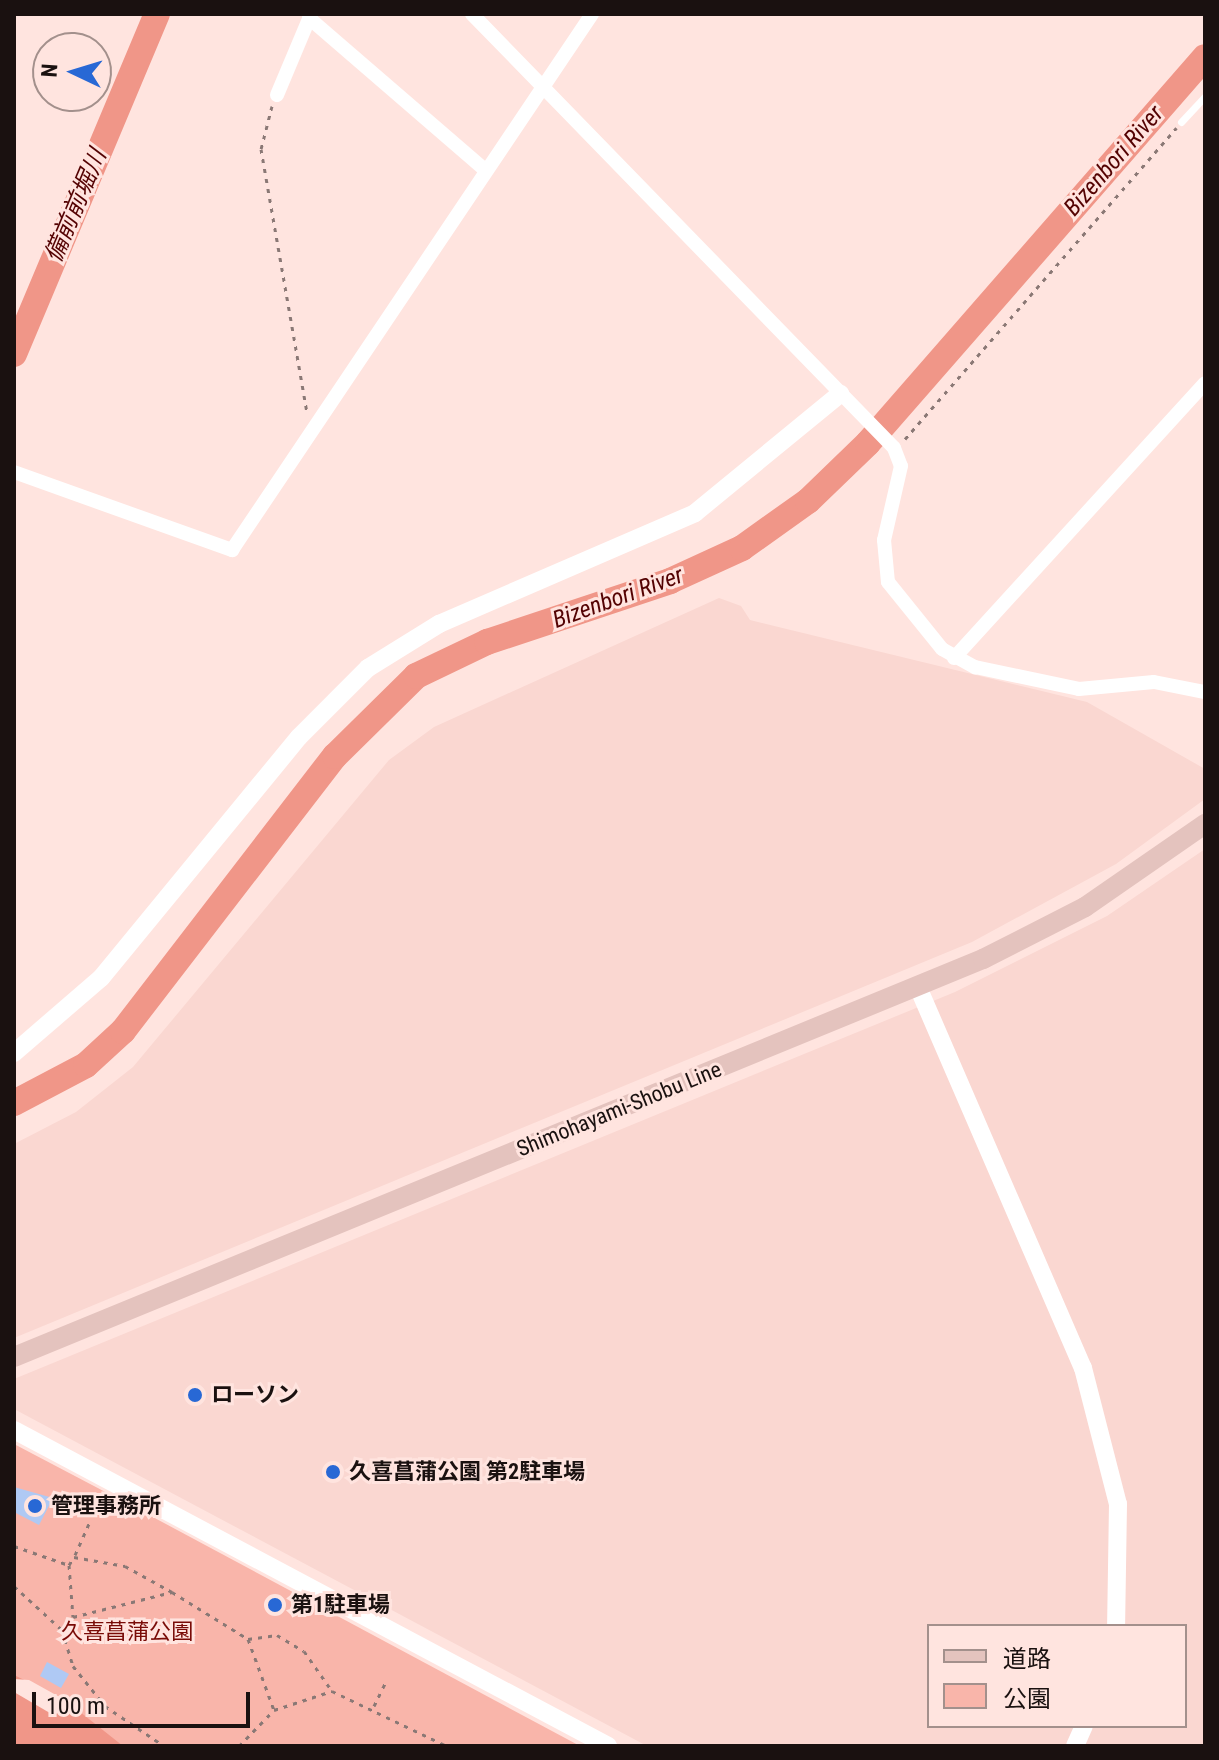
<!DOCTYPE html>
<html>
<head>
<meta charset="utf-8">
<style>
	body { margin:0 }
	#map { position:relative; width:1219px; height:1760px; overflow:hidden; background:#ffe4df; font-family:"Roboto Condensed","Noto Sans JP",sans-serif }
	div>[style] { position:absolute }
	.built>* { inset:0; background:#fad7d1 }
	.green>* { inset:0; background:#f9b5aa }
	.water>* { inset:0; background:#f09688 }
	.pier>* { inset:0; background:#ffe4df }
	.river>* { height:26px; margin:-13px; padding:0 13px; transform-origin:13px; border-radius:13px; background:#f09688 }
	.building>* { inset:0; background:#afc9f4 }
	.path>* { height:3px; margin-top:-1.5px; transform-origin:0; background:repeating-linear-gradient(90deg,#8a7875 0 4px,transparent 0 10px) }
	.service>* { height:7px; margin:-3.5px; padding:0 3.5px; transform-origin:3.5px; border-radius:3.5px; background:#fff }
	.minor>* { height:14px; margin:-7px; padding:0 7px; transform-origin:7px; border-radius:7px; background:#fff }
	.tertiary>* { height:18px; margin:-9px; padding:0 9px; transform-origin:9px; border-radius:9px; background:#fff }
	.secondary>* { height:20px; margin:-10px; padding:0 10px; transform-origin:10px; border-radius:10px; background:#e4c3be }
	.dots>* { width:22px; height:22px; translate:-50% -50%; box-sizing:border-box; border:4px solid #ffe4df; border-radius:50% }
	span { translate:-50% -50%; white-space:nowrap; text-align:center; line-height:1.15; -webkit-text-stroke:6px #ffe4df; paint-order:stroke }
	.street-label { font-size:22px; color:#1a1110 }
	.poi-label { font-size:22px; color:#1a1110; font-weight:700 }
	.left { translate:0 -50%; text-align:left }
	.park-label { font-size:22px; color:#790b07 }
	.water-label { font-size:24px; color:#540202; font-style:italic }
	.frame { position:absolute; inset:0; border:16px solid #1a1110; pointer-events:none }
	.legend { position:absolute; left:927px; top:1624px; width:260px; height:104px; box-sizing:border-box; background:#ffe4df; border:2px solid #a3908c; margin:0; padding:10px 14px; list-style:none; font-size:24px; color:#1a1110 }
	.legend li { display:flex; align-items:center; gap:16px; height:40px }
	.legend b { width:40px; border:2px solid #a3908c }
	.north { position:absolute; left:32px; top:32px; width:80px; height:80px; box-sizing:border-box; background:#ffe4df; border:2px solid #a3908c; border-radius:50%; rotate:274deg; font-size:22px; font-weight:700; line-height:32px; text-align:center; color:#1a1110 }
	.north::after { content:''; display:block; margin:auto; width:28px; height:36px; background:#2868d5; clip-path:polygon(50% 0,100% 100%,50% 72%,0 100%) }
	.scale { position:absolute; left:32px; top:1692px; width:218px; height:36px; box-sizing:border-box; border:4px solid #1a1110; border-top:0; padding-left:10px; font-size:24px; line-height:28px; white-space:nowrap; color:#1a1110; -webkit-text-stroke:6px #ffe4df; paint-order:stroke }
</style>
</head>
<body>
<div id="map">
	<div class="built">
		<div style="clip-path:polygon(719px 598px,741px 606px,750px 620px,1087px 702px,1205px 769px,1205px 799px,1116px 864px,972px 942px,14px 1338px,14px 1144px,76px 1112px,133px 1067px,389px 760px,434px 727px)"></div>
		<div style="clip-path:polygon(evenodd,1205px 849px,1205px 1746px,647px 1746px,14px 1409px,14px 1379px,955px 992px,1107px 916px,1205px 849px,929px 1626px,1185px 1626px,1185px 1726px,929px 1726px,929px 1626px)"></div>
	</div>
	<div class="green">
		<div style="clip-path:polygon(14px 1444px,151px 1516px,580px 1746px,14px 1746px)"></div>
	</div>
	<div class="water">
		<div style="clip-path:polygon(14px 1675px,65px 1700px,123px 1746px,14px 1746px)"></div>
	</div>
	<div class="pier">
		<div style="clip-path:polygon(14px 1679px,29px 1680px,65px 1700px,55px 1716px,14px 1692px)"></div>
	</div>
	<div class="river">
		<div style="left:14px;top:354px;width:369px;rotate:-67.2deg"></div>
		<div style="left:14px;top:1103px;width:81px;rotate:-27.8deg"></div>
		<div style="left:86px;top:1065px;width:50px;rotate:-42.6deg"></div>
		<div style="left:123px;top:1031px;width:347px;rotate:-52.4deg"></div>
		<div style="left:335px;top:756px;width:114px;rotate:-44.6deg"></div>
		<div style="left:416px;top:676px;width:79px;rotate:-25.6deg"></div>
		<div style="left:487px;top:642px;width:193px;rotate:-18.4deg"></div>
		<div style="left:670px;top:581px;width:79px;rotate:-24.6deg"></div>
		<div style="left:742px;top:548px;width:81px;rotate:-35.5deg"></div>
		<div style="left:808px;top:501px;width:83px;rotate:-44deg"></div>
		<div style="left:868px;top:443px;width:512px;rotate:-48.88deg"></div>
	</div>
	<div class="building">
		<div style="clip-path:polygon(14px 1487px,53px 1498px,39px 1525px,14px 1512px)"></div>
		<div style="clip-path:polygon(47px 1662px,69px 1674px,61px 1688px,40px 1676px)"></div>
	</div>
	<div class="path">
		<div style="left:272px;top:106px;width:44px;rotate:104.3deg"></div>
		<div style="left:261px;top:149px;width:267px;rotate:80.1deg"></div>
		<div style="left:905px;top:439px;width:413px;rotate:-48.9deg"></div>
		<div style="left:14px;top:1546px;width:58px;rotate:19.1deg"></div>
		<div style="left:69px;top:1565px;width:52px;rotate:85.6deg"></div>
		<div style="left:75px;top:1555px;width:36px;rotate:-66deg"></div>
		<div style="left:69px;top:1565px;width:9px;rotate:-58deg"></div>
		<div style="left:74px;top:1557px;width:52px;rotate:10deg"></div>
		<div style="left:125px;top:1566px;width:54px;rotate:29deg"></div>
		<div style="left:14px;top:1586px;width:65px;rotate:42.5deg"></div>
		<div style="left:62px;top:1630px;width:38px;rotate:73deg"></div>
		<div style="left:73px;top:1666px;width:51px;rotate:51.3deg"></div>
		<div style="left:105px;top:1706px;width:71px;rotate:34.1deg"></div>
		<div style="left:62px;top:1630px;width:17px;rotate:-50deg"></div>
		<div style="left:73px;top:1617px;width:102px;rotate:-14.2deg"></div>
		<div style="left:172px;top:1592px;width:89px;rotate:31.7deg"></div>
		<div style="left:248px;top:1639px;width:29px;rotate:-8deg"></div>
		<div style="left:277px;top:1635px;width:31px;rotate:31deg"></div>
		<div style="left:304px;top:1651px;width:49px;rotate:55deg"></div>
		<div style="left:332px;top:1691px;width:127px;rotate:25.6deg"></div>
		<div style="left:248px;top:1639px;width:76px;rotate:69.9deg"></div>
		<div style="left:374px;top:1706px;width:28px;rotate:-64deg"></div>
		<div style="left:239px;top:1746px;width:50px;rotate:-45.8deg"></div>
		<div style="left:274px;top:1710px;width:61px;rotate:-18.1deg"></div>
	</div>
	<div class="service">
		<div style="left:1181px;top:122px;width:35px;rotate:-47deg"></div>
	</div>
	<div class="minor">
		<div style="left:472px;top:14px;width:605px;rotate:45.8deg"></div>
		<div style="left:894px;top:448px;width:19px;rotate:69deg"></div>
		<div style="left:901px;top:466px;width:76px;rotate:102.9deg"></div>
		<div style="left:884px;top:540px;width:42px;rotate:84.6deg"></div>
		<div style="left:888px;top:582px;width:86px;rotate:51.1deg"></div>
		<div style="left:942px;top:649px;width:38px;rotate:29deg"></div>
		<div style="left:975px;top:667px;width:106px;rotate:11.9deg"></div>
		<div style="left:1079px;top:689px;width:75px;rotate:-5.3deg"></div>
		<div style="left:1154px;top:682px;width:52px;rotate:11.1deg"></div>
		<div style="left:309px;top:18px;width:233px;rotate:40.8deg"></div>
		<div style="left:277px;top:95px;width:88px;rotate:-67.2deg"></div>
		<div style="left:14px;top:472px;width:232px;rotate:19.7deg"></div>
		<div style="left:232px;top:550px;width:646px;rotate:-56.11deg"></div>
		<div style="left:954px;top:658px;width:372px;rotate:-47.6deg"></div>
	</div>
	<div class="tertiary">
		<div style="left:918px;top:987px;width:415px;rotate:66.6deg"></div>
		<div style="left:1083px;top:1368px;width:140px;rotate:75.6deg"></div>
		<div style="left:1118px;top:1504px;width:122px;rotate:90.9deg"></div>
		<div style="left:14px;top:1053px;width:115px;rotate:-40.8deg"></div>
		<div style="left:101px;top:978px;width:312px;rotate:-50.6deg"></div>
		<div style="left:299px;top:737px;width:98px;rotate:-45deg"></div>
		<div style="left:368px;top:668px;width:84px;rotate:-31.8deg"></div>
		<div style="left:439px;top:624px;width:279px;rotate:-23.4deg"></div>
		<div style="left:695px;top:513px;width:188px;rotate:-39.4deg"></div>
		<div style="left:14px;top:1430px;width:673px;rotate:28.01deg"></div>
		<div style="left:1075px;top:1746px;width:22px;rotate:-66deg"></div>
	</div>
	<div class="secondary">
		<div style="left:14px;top:1357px;width:1048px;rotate:-22.33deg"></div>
		<div style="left:983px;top:959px;width:114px;rotate:-27deg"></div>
		<div style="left:1085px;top:907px;width:146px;rotate:-34.7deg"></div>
	</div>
	<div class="dots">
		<div style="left:195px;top:1395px;background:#2868d5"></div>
		<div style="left:333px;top:1472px;background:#2868d5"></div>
		<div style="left:35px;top:1506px;background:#2868d5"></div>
		<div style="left:275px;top:1605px;background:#2868d5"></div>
	</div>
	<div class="street-label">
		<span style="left:619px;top:1109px;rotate:-22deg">Shimohayami-Shobu Line</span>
	</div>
	<div class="poi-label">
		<span class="left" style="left:211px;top:1395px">ローソン</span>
		<span class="left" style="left:349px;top:1472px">久喜菖蒲公園 第2駐車場</span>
		<span class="left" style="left:51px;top:1506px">管理事務所</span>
		<span class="left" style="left:291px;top:1605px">第1駐車場</span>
	</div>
	<div class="park-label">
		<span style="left:127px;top:1632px">久喜菖蒲公園</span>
	</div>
	<div class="water-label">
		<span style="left:1114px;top:161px;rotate:-49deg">Bizenbori River</span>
		<span style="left:76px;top:206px;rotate:-67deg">備前前堀川</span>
		<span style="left:618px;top:598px;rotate:-20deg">Bizenbori River</span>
	</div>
	<div class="frame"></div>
	<ul class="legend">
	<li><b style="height:10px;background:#e4c3be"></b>道路</li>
	<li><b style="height:22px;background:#f9b5aa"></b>公園</li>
	</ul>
	<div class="north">N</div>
	<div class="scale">100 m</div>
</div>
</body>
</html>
